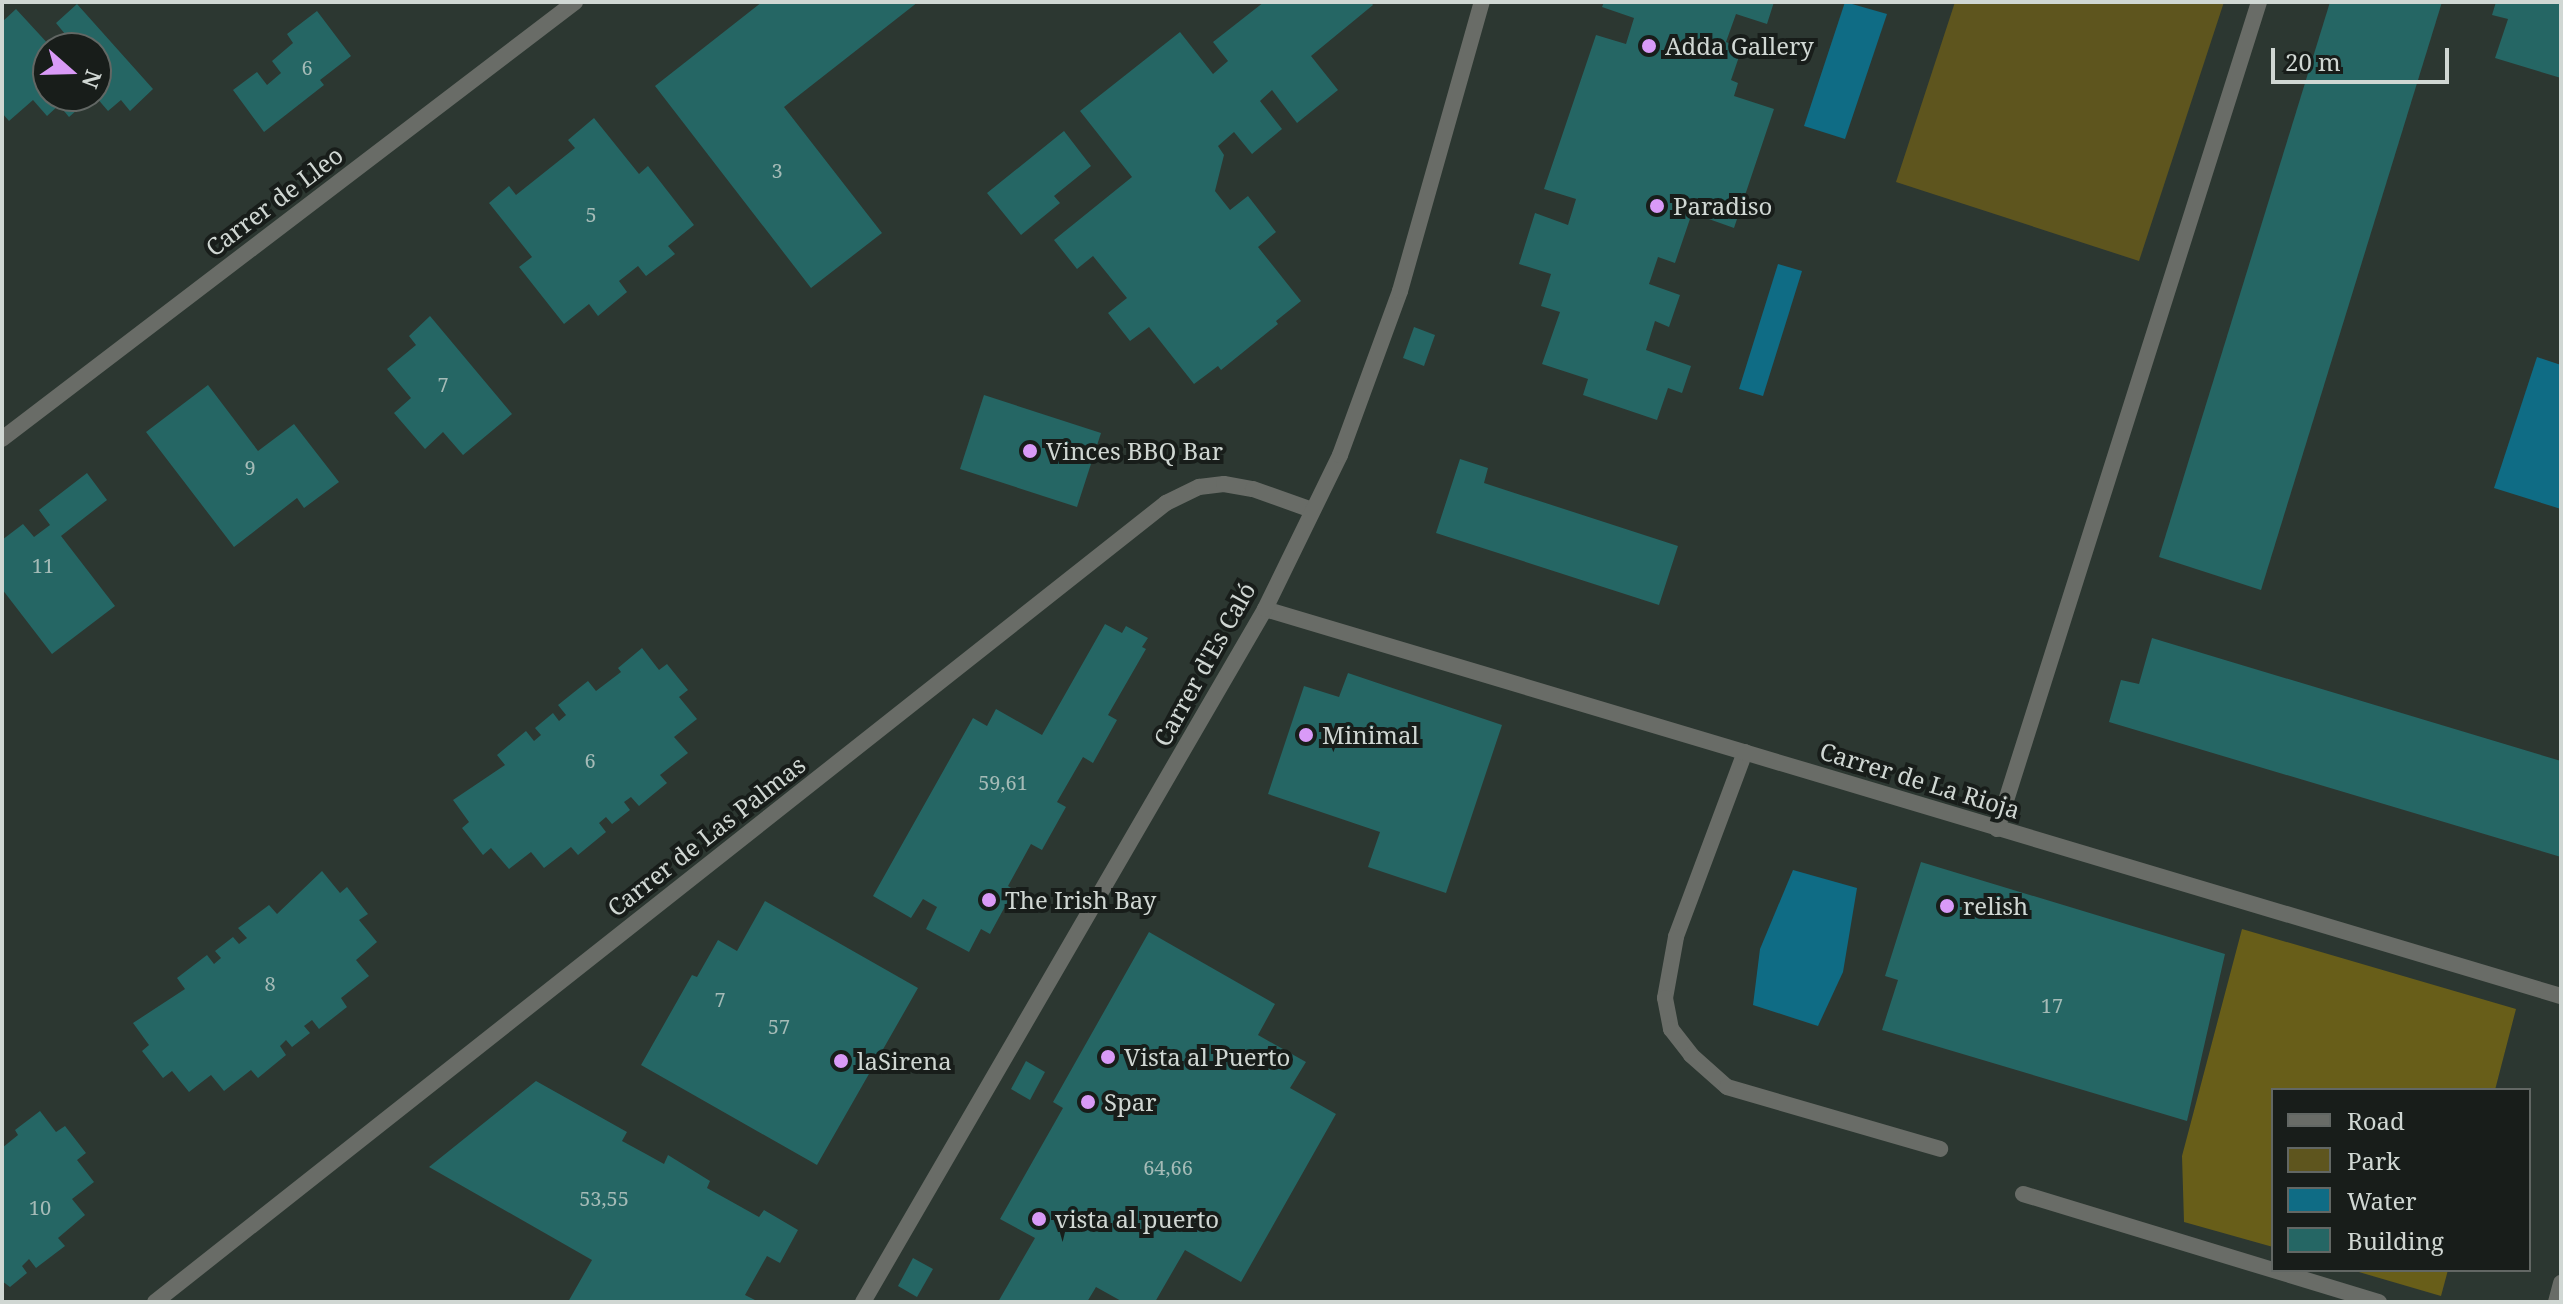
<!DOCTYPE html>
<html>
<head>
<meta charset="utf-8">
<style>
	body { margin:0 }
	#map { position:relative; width:2563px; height:1304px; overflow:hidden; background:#2c3731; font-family:"Noto Serif",serif }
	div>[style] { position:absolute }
	.green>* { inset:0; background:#5e551e }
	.forest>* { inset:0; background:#685e19 }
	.water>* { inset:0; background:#0f6c85 }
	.building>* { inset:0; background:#256664 }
	.service>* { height:16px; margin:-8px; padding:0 8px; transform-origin:8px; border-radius:8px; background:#696c67 }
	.minor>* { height:16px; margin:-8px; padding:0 8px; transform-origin:8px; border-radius:8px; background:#696c67 }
	.dots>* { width:22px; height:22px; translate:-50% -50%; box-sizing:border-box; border:4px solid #181d1a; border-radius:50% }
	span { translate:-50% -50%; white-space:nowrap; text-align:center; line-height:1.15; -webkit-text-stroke:8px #181d1a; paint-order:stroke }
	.number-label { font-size:20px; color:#a5bbb7 }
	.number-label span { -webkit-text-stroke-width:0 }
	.poi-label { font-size:24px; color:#d0d7d3 }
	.left { translate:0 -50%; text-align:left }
	.street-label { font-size:24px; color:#d0d7d3 }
	.frame { position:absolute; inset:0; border:4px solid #d0d7d3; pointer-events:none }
	.legend { position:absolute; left:2271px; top:1088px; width:260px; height:184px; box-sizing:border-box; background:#181d1a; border:2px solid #626764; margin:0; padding:10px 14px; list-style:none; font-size:24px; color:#d0d7d3 }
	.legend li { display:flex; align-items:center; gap:16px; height:40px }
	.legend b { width:40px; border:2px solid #626764 }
	.north { position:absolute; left:32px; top:32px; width:80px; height:80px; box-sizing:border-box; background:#181d1a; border:2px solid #626764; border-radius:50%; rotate:110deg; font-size:22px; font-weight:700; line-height:32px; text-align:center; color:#d0d7d3 }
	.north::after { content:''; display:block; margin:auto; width:28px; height:36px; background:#d99af7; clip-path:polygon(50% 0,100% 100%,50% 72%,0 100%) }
	.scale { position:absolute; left:2271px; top:48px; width:178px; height:36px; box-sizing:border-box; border:4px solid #d0d7d3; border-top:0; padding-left:10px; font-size:24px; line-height:28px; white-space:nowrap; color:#d0d7d3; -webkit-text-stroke:6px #181d1a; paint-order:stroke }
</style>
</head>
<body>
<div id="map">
	<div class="green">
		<div style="clip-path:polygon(1955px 2px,2224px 2px,2139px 261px,1896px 182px)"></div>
	</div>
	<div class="forest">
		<div style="clip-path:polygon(2242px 929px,2516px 1009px,2495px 1090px,2273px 1090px,2273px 1247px,2184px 1222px,2182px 1156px)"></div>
		<div style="clip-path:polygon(2352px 1270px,2448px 1270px,2441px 1296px)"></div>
	</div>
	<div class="water">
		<div style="clip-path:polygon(1845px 2px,1887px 14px,1845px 139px,1804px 126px)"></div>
		<div style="clip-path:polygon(1778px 264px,1802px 271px,1763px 396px,1739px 389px)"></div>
		<div style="clip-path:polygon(2537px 357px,2561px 365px,2561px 509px,2494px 488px)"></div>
		<div style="clip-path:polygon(1793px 870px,1857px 888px,1843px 972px,1818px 1026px,1753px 1005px,1760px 949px)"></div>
	</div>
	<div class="building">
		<div style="clip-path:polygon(762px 2px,918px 2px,784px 107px,882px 233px,811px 288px,655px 86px)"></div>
		<div style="clip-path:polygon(1264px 2px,1371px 2px,1373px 5px,1311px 56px,1338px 90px,1297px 123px,1272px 90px,1260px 101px,1282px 129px,1252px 154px,1234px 132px,1218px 146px,1224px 155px,1215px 191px,1230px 210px,1248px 196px,1276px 232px,1258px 247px,1301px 301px,1276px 321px,1278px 324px,1221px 370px,1218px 366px,1194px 384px,1149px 327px,1130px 341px,1108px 313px,1127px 298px,1093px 256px,1077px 269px,1054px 240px,1132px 177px,1080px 111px,1180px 32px,1213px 74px,1228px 61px,1213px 42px)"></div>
		<div style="clip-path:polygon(1604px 2px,1774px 2px,1767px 24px,1736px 14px,1726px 42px,1742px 48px,1731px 80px,1738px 83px,1734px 96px,1774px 109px,1734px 228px,1692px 213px,1675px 263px,1658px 257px,1649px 284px,1680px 295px,1669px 327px,1655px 321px,1646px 350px,1691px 366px,1682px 393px,1668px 388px,1657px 420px,1583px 395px,1588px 379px,1542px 364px,1560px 312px,1541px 306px,1551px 274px,1519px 264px,1535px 213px,1568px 225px,1576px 199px,1544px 189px,1596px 35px,1626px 44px,1634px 18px,1602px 7px)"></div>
		<div style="clip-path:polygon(2330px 2px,2442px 2px,2261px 590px,2159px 557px)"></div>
		<div style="clip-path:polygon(2496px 2px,2561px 2px,2561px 78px,2495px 58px,2508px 19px,2492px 15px)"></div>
		<div style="clip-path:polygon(77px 4px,153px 89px,130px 111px,121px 100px,108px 111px,96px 97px,96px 48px,48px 48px,48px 96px,93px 96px,69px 117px,59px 105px,47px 116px,33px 100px,9px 121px,2px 113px,2px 22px,16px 9px,51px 47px,65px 34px,56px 23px)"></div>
		<div style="clip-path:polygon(317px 11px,351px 56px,320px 80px,324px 85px,264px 132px,233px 90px,257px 72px,267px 85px,281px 73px,272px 61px,293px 43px,287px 34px)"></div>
		<div style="clip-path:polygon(594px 118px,639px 174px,648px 166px,694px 225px,668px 246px,675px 254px,646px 276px,638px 266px,619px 281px,627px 292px,598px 316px,589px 304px,564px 324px,519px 267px,532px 257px,489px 203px,509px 186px,516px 195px,575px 148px,568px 140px)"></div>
		<div style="clip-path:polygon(1064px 131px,1091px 166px,1054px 196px,1060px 203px,1021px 235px,987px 193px)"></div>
		<div style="clip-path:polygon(430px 316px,512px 414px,463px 455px,443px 432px,425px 449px,394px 413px,411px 398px,387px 369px,416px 345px,409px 336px)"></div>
		<div style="clip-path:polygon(1414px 327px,1435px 335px,1424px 366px,1403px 358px)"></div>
		<div style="clip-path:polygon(208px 385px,258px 451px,294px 424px,339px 482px,304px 508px,297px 498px,234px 547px,146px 432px)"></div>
		<div style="clip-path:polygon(984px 395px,1101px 433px,1077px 507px,960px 469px)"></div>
		<div style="clip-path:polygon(1460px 459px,1488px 468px,1484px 483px,1678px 546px,1659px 605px,1436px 533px)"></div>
		<div style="clip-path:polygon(87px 473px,107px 500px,61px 536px,115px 606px,52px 654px,2px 589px,2px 540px,23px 524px,34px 537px,50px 525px,39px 510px)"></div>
		<div style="clip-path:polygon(1105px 624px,1122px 633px,1126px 626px,1148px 638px,1142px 647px,1146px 649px,1108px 715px,1117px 720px,1093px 763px,1083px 757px,1057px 802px,1066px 807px,1042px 850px,1031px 844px,1008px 886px,1014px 890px,990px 934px,981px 929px,969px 952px,926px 929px,937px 907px,923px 899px,911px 918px,873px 896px,973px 718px,987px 726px,996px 709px,1042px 735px)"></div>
		<div style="clip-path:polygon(2152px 638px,2561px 761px,2561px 857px,2109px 722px,2121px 680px,2139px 684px)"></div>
		<div style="clip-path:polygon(642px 648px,659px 670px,667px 664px,688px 690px,679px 697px,697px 719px,674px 737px,688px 753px,660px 775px,667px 783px,639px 806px,631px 797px,624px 802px,630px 810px,612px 824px,606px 817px,599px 823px,606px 832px,578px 855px,571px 847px,544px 868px,531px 852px,509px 869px,491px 848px,483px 855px,462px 828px,469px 822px,453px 800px,505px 765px,497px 755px,526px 731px,534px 741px,541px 735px,535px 728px,553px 713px,559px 721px,566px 715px,558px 705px,588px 681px,596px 691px,621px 672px,618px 668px)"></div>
		<div style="clip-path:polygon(1348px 673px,1502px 725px,1446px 893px,1368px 867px,1380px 832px,1268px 794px,1304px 686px,1339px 697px)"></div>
		<div style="clip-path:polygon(1921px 862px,2225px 954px,2187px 1121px,1882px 1030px,1898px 980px,1885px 976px)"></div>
		<div style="clip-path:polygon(322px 871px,340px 893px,347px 887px,368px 914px,359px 920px,377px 942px,356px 960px,369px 976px,341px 998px,347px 1007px,319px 1029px,312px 1020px,304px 1026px,310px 1033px,292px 1047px,286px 1040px,280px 1046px,286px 1055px,258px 1078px,251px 1070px,224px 1091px,211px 1075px,189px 1092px,172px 1071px,163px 1078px,142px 1051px,149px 1045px,133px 1023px,185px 989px,177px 978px,207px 955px,214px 964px,221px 958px,215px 951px,233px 937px,239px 944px,247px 938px,238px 928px,269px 905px,277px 914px)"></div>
		<div style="clip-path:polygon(765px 901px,918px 988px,817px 1165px,641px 1065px,692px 975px,697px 977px,718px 940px,737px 951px)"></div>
		<div style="clip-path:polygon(1149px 932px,1275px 1004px,1258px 1035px,1306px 1062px,1290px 1088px,1336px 1114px,1241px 1282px,1185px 1250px,1155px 1302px,1123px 1302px,1096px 1287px,1087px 1302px,998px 1302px,1035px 1238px,1000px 1219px,1063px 1108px,1053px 1102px)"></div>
		<div style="clip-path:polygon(1026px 1061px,1045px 1072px,1030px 1100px,1011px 1089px)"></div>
		<div style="clip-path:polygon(536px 1081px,627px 1132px,622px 1141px,646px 1154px,664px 1164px,668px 1155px,710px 1181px,707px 1188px,759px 1217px,764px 1210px,798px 1230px,780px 1263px,767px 1256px,745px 1295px,759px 1302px,568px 1302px,592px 1260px,429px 1167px)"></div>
		<div style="clip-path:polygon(40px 1111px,56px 1132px,65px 1126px,86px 1153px,77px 1160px,94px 1182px,72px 1199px,85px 1215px,58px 1238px,65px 1246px,36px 1268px,29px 1259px,22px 1266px,27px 1273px,10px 1287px,2px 1281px,2px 1148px,18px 1135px,15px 1130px)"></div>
		<div style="clip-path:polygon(913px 1258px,933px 1269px,917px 1297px,898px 1286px)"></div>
	</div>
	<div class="service">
		<div style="left:1745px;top:752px;width:197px;rotate:110.5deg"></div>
		<div style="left:1676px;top:937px;width:62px;rotate:100.2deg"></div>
		<div style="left:1665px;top:998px;width:32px;rotate:79deg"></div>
		<div style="left:1671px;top:1029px;width:33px;rotate:52deg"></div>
		<div style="left:1691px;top:1055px;width:48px;rotate:41.6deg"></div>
		<div style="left:1727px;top:1087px;width:222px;rotate:16.2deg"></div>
		<div style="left:1997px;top:829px;width:868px;rotate:-72.42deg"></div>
		<div style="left:2023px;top:1194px;width:372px;rotate:16.9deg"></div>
		<div style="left:2556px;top:1302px;width:20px;rotate:-75deg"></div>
	</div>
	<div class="minor">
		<div style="left:2px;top:439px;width:721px;rotate:-37.33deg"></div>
		<div style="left:1265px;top:609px;width:1353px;rotate:16.63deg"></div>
		<div style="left:155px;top:1302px;width:1289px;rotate:-38.32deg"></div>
		<div style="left:1166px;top:503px;width:37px;rotate:-26deg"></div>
		<div style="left:1199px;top:487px;width:25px;rotate:-7deg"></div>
		<div style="left:1224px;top:484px;width:29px;rotate:10deg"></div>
		<div style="left:1253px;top:489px;width:63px;rotate:19.6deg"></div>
		<div style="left:863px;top:1302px;width:801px;rotate:-59.88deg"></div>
		<div style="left:1265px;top:609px;width:171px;rotate:-64deg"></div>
		<div style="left:1340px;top:455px;width:175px;rotate:-69.9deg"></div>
		<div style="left:1400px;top:291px;width:300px;rotate:-74.2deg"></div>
	</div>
	<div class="dots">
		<div style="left:1649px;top:46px;background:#d99af7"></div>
		<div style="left:1657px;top:206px;background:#d99af7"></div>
		<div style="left:1030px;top:451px;background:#d99af7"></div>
		<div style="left:1306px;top:735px;background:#d99af7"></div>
		<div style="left:989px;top:900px;background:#d99af7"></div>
		<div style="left:1947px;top:906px;background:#d99af7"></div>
		<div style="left:1108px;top:1057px;background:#d99af7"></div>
		<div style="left:841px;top:1061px;background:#d99af7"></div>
		<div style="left:1088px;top:1102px;background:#d99af7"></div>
		<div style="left:1039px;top:1219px;background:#d99af7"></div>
	</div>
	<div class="number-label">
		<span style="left:307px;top:67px">6</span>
		<span style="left:777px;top:170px">3</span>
		<span style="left:591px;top:214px">5</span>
		<span style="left:443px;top:384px">7</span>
		<span style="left:250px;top:467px">9</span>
		<span style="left:43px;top:565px">11</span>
		<span style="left:590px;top:760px">6</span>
		<span style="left:1003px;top:782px">59,61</span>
		<span style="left:270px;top:983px">8</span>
		<span style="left:720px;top:999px">7</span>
		<span style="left:2052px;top:1005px">17</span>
		<span style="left:779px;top:1026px">57</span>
		<span style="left:1168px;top:1167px">64,66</span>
		<span style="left:604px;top:1198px">53,55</span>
		<span style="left:40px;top:1207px">10</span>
	</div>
	<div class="poi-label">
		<span class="left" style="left:1665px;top:46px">Adda Gallery</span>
		<span class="left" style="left:1673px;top:206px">Paradiso</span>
		<span class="left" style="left:1046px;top:451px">Vinces BBQ Bar</span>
		<span class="left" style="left:1322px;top:735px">Minimal</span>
		<span class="left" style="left:1005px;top:900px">The Irish Bay</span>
		<span class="left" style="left:1963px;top:906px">relish</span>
		<span class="left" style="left:1124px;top:1057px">Vista al Puerto</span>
		<span class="left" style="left:857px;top:1061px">laSirena</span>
		<span class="left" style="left:1104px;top:1102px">Spar</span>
		<span class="left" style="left:1055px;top:1219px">vista al puerto</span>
	</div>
	<div class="street-label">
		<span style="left:274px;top:201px;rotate:-37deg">Carrer de Lleo</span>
		<span style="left:1204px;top:664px;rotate:-61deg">Carrer d'Es Caló</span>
		<span style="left:1920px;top:780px;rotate:17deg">Carrer de La Rioja</span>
		<span style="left:706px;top:836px;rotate:-38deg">Carrer de Las Palmas</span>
	</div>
	<div class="frame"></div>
	<ul class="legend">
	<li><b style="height:10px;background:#696c67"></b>Road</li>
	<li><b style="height:22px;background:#5e551e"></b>Park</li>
	<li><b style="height:22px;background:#0f6c85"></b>Water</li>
	<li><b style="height:22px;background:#256664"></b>Building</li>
	</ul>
	<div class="north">N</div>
	<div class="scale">20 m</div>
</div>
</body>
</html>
